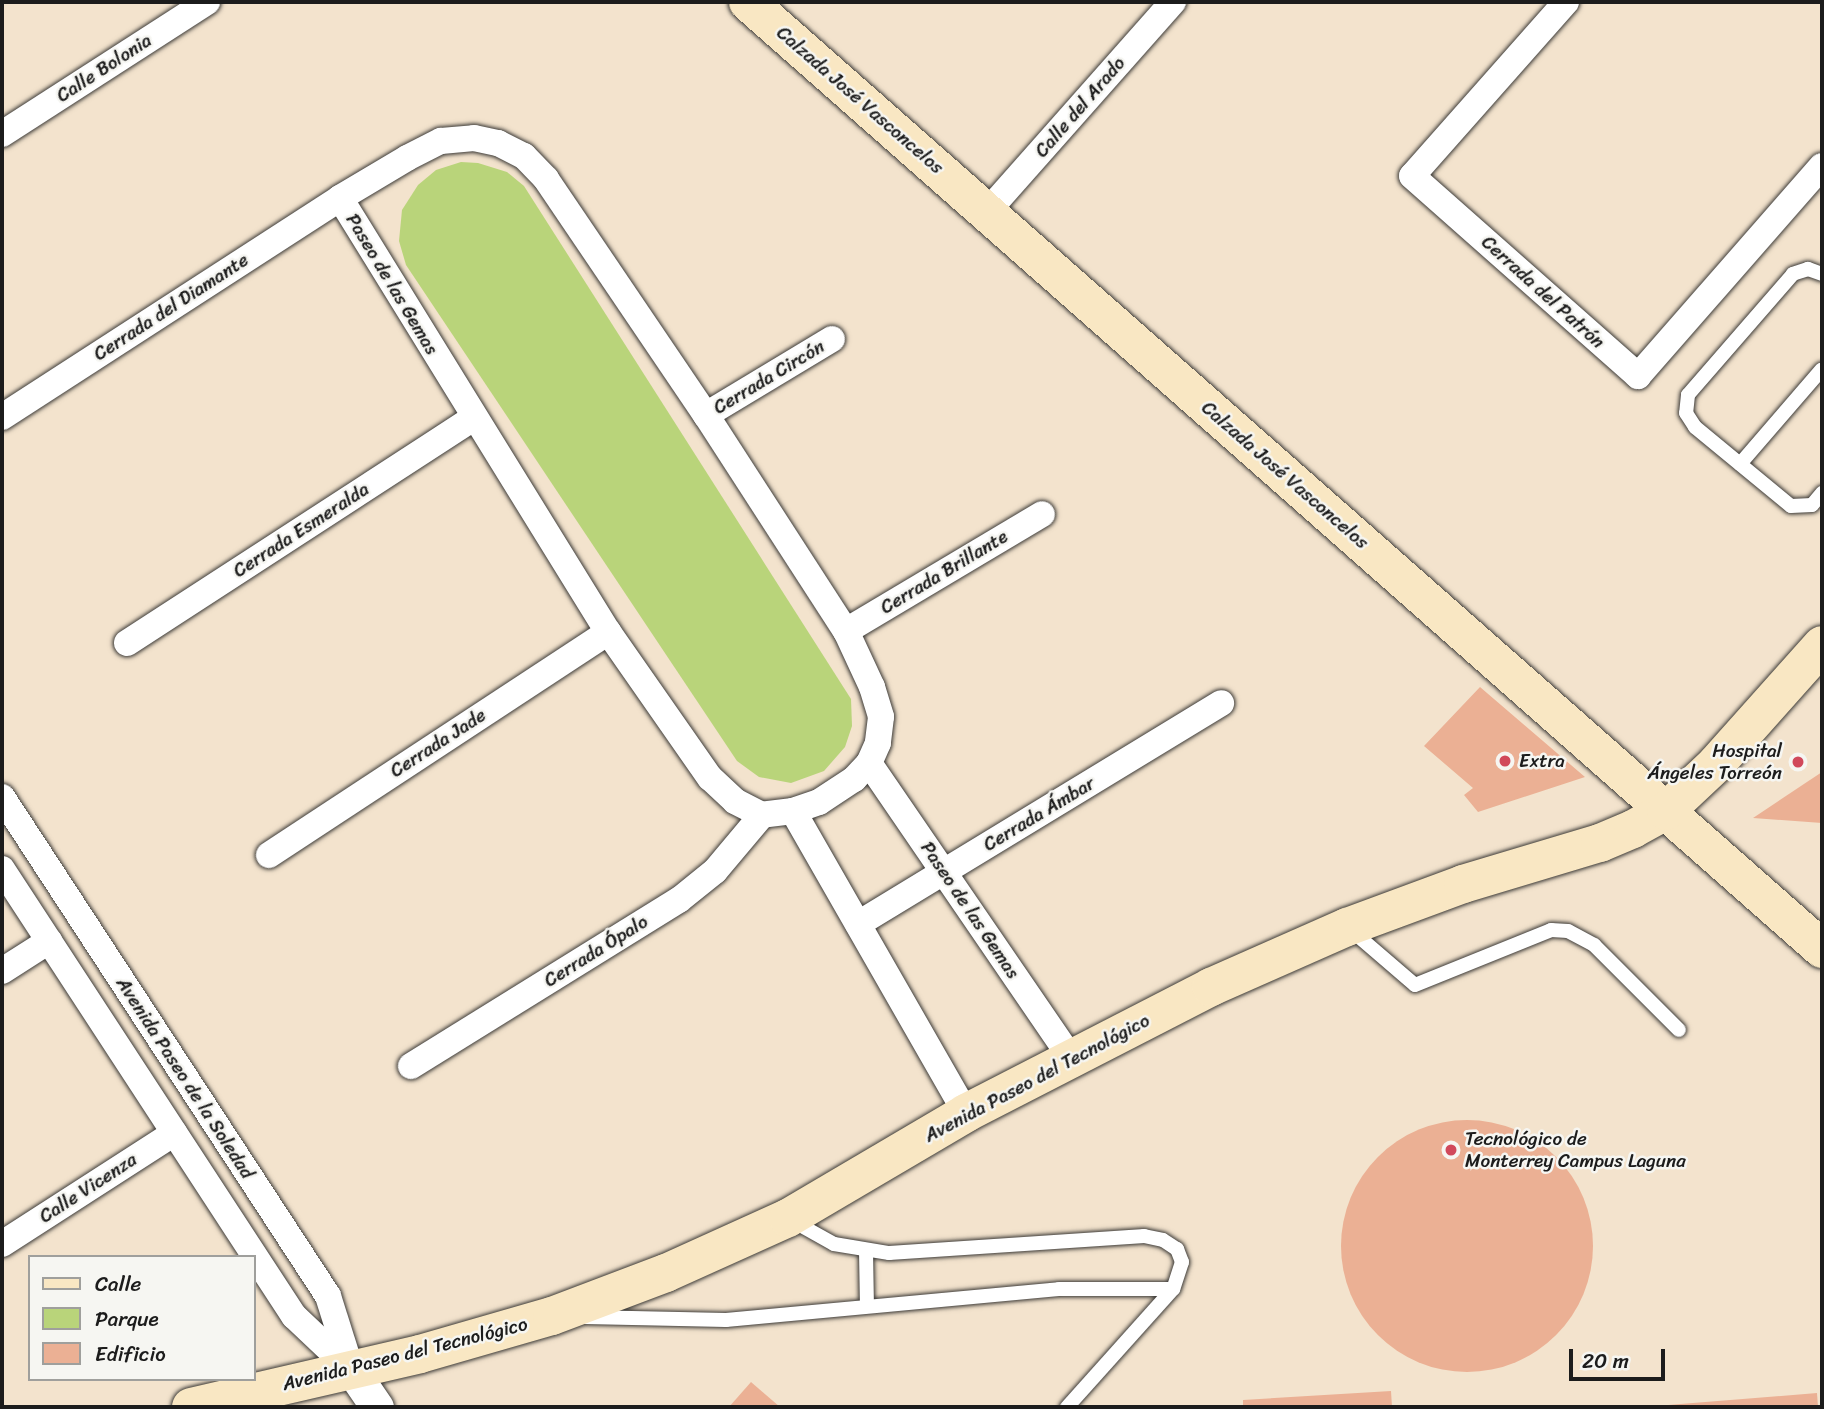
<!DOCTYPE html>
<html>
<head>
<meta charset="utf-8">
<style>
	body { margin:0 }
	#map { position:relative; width:1824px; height:1409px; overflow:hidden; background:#f3e3cd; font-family:Sriracha,sans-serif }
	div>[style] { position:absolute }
	.green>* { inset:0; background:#b9d47a }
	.building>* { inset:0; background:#ebb094 }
	.round { border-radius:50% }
	.roads { filter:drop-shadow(0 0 2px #3c3a37) drop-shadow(0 0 2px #3c3a37) }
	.service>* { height:14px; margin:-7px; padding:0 7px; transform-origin:7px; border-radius:7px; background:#fff }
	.minor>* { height:26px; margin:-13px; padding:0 13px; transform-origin:13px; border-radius:13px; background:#fff }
	.tertiary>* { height:33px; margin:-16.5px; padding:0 16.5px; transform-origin:16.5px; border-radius:16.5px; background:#fff }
	.secondary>* { height:38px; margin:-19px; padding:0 19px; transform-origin:19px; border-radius:19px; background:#f9e7c3 }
	.dots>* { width:19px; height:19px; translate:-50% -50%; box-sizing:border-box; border:4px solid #f6f6f2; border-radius:50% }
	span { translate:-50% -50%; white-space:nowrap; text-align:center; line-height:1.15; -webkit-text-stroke:5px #f6f6f2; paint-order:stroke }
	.street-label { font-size:19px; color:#1c1c1c }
	.poi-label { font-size:19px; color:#1c1c1c }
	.right { translate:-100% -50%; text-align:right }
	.left { translate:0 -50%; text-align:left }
	.frame { position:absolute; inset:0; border:4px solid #1c1c1c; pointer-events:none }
	.legend { position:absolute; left:28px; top:1255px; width:228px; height:126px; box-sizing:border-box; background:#f6f6f2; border:2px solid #9f9f9c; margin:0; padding:9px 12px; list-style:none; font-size:21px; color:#1c1c1c }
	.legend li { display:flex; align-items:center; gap:14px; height:35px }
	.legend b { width:35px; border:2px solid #9f9f9c }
	.scale { position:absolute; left:1569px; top:1349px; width:96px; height:32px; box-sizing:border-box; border:4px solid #1c1c1c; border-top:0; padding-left:9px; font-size:21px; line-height:24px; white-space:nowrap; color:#1c1c1c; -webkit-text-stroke:5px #f6f6f2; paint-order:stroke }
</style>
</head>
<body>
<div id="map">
	<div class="green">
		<div style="clip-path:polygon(461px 162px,478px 163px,507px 172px,524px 186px,851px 699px,852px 726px,845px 747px,824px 771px,791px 783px,759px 777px,737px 761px,406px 265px,399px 241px,402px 210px,418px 185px,436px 170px)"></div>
	</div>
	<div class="building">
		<div style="clip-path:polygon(1480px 687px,1585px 777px,1478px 812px,1464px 795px,1473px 788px,1424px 746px)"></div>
		<div style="clip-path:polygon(1822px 772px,1822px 823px,1753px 818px)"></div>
		<div class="round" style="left:1341px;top:1120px;width:252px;height:252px"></div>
		<div style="clip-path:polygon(751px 1382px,780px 1407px,729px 1407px)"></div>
		<div style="clip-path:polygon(1391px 1391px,1392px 1407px,1243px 1407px,1243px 1400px)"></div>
		<div style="clip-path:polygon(1817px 1393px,1818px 1407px,1668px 1407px,1668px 1405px)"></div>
	</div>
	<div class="roads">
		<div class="service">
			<div style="left:1822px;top:274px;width:15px;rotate:-160deg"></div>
			<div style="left:1808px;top:269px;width:16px;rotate:162deg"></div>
			<div style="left:1793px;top:274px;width:160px;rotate:131deg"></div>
			<div style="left:1688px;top:395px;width:18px;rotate:96deg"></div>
			<div style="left:1686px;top:413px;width:17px;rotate:57deg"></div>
			<div style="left:1695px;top:427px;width:124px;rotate:39.5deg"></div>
			<div style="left:1791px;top:506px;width:21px;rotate:-3deg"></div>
			<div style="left:1812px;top:505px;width:16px;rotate:-50deg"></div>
			<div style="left:1740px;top:464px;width:125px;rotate:-49.2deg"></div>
			<div style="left:1351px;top:930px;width:84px;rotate:40.7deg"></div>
			<div style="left:1415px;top:985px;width:147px;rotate:-22deg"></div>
			<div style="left:1551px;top:930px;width:17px;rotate:3deg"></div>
			<div style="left:1568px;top:931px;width:30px;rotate:28deg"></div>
			<div style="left:1594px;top:945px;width:120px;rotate:45deg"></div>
			<div style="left:791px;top:1220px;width:49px;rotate:29.2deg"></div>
			<div style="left:834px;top:1244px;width:56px;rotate:9.3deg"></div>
			<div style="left:889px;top:1253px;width:256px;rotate:-3.8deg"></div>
			<div style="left:1144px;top:1236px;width:19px;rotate:12deg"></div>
			<div style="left:1163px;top:1240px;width:17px;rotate:33deg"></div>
			<div style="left:1177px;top:1249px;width:14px;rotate:69deg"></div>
			<div style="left:1182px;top:1262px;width:28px;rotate:108deg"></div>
			<div style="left:1173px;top:1289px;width:159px;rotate:131.9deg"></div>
			<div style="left:866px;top:1251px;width:55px;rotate:89deg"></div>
			<div style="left:585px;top:1317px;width:141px;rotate:1.2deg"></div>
			<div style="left:726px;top:1320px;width:334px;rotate:-5.3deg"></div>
			<div style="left:1059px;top:1289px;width:114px"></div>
		</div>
		<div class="minor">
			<div style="left:1566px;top:2px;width:232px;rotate:131.5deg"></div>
			<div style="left:1412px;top:176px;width:302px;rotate:41.5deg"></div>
			<div style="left:1638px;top:376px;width:279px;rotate:-48.8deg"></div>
			<div style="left:2px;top:134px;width:244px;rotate:-32.8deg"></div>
			<div style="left:987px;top:212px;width:281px;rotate:-48.5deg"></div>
			<div style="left:706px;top:415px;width:147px;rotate:-31.1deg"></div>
			<div style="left:2px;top:417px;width:403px;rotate:-32.9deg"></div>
			<div style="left:340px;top:198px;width:78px;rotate:-30.8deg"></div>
			<div style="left:407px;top:158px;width:38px;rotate:-27deg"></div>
			<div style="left:441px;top:141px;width:33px;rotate:-5deg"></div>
			<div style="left:474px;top:138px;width:25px;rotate:12deg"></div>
			<div style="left:498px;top:143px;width:29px;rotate:27deg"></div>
			<div style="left:524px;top:156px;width:32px;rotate:46deg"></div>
			<div style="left:546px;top:179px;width:285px;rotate:55.9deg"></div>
			<div style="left:706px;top:415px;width:257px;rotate:57.1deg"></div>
			<div style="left:846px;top:631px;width:62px;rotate:65.1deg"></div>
			<div style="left:872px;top:687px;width:31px;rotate:73deg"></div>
			<div style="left:881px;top:717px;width:26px;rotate:97deg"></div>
			<div style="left:878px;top:743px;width:22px;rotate:114deg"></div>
			<div style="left:869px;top:763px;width:22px;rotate:133deg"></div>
			<div style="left:854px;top:779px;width:42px;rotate:146.7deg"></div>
			<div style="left:819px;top:802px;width:28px;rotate:161deg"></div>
			<div style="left:793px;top:811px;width:31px;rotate:173deg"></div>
			<div style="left:762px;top:815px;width:30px;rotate:-153deg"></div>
			<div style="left:735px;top:801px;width:34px;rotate:-137deg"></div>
			<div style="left:710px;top:778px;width:178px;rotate:-124.9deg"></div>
			<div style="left:608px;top:632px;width:510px;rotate:-121.7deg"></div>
			<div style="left:846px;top:631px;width:228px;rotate:-30.8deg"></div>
			<div style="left:127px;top:643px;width:414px;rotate:-33deg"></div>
			<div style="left:869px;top:763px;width:356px;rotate:55.6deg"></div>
			<div style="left:2px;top:797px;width:596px;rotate:56.84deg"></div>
			<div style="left:328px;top:1296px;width:77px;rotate:72.5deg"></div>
			<div style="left:793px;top:811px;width:348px;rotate:60.2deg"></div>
			<div style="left:269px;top:855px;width:406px;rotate:-33.3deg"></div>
			<div style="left:2px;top:869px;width:534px;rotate:56.85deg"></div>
			<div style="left:294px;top:1316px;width:76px;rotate:43.4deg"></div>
			<div style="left:858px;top:924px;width:425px;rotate:-31.3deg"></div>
			<div style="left:2px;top:971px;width:56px;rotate:-32.6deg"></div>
			<div style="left:411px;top:1066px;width:315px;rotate:-31.8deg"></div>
			<div style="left:679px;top:900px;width:46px;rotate:-38.9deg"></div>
			<div style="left:715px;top:871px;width:73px;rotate:-50deg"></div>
			<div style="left:2px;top:1244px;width:205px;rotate:-32.8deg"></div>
		</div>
		<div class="tertiary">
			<div style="left:351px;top:1369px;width:46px;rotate:55.6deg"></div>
		</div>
		<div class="secondary">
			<div style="left:748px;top:2px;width:1432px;rotate:41.4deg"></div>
			<div style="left:191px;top:1407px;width:235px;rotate:-13deg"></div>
			<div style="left:420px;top:1354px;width:137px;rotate:-16.1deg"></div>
			<div style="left:552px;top:1316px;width:122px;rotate:-20.7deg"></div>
			<div style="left:666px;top:1273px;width:134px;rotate:-24.3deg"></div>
			<div style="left:788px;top:1218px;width:207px;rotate:-30.5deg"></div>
			<div style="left:966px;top:1113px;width:276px;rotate:-27.2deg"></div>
			<div style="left:1211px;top:987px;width:149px;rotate:-23.8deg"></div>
			<div style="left:1347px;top:927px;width:124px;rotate:-20.3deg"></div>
			<div style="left:1463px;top:884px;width:143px;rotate:-16.7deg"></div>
			<div style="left:1600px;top:843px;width:36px;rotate:-23deg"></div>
			<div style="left:1633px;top:829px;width:38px;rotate:-29deg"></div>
			<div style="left:1666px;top:811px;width:69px;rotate:-43.2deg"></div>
			<div style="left:1716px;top:764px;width:159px;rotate:-48.3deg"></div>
		</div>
	</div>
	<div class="dots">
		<div style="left:1505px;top:761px;background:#d1495b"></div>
		<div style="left:1798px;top:762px;background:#d1495b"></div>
		<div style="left:1451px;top:1150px;background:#d1495b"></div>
	</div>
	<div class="street-label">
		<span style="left:104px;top:68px;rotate:-33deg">Calle Bolonia</span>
		<span style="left:860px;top:100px;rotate:41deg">Calzada José Vasconcelos</span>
		<span style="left:1080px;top:107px;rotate:-49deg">Calle del Arado</span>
		<span style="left:392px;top:284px;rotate:59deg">Paseo de las Gemas</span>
		<span style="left:1543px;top:292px;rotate:42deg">Cerrada del Patrón</span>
		<span style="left:171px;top:307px;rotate:-33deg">Cerrada del Diamante</span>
		<span style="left:769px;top:377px;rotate:-31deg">Cerrada Circón</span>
		<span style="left:1285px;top:475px;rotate:41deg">Calzada José Vasconcelos</span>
		<span style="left:301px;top:530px;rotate:-33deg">Cerrada Esmeralda</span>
		<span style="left:944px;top:572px;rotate:-31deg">Cerrada Brillante</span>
		<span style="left:438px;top:743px;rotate:-33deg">Cerrada Jade</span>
		<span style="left:1039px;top:814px;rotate:-31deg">Cerrada Ámbar</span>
		<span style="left:970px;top:910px;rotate:56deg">Paseo de las Gemas</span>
		<span style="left:596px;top:951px;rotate:-32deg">Cerrada Ópalo</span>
		<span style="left:185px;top:1078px;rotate:57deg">Avenida Paseo de la Soledad</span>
		<span style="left:1037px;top:1078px;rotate:-28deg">Avenida Paseo del Tecnológico</span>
		<span style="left:88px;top:1188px;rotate:-33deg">Calle Vicenza</span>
		<span style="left:405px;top:1354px;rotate:-14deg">Avenida Paseo del Tecnológico</span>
	</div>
	<div class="poi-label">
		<span class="right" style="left:1782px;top:762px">Hospital<br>Ángeles Torreón</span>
		<span class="left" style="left:1519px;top:761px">Extra</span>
		<span class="left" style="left:1465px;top:1150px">Tecnológico de<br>Monterrey Campus Laguna</span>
	</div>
	<div class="frame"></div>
	<ul class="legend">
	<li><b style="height:9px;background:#f9e7c3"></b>Calle</li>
	<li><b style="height:19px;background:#b9d47a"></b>Parque</li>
	<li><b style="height:19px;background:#ebb094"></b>Edificio</li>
	</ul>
	<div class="scale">20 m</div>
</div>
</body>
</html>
